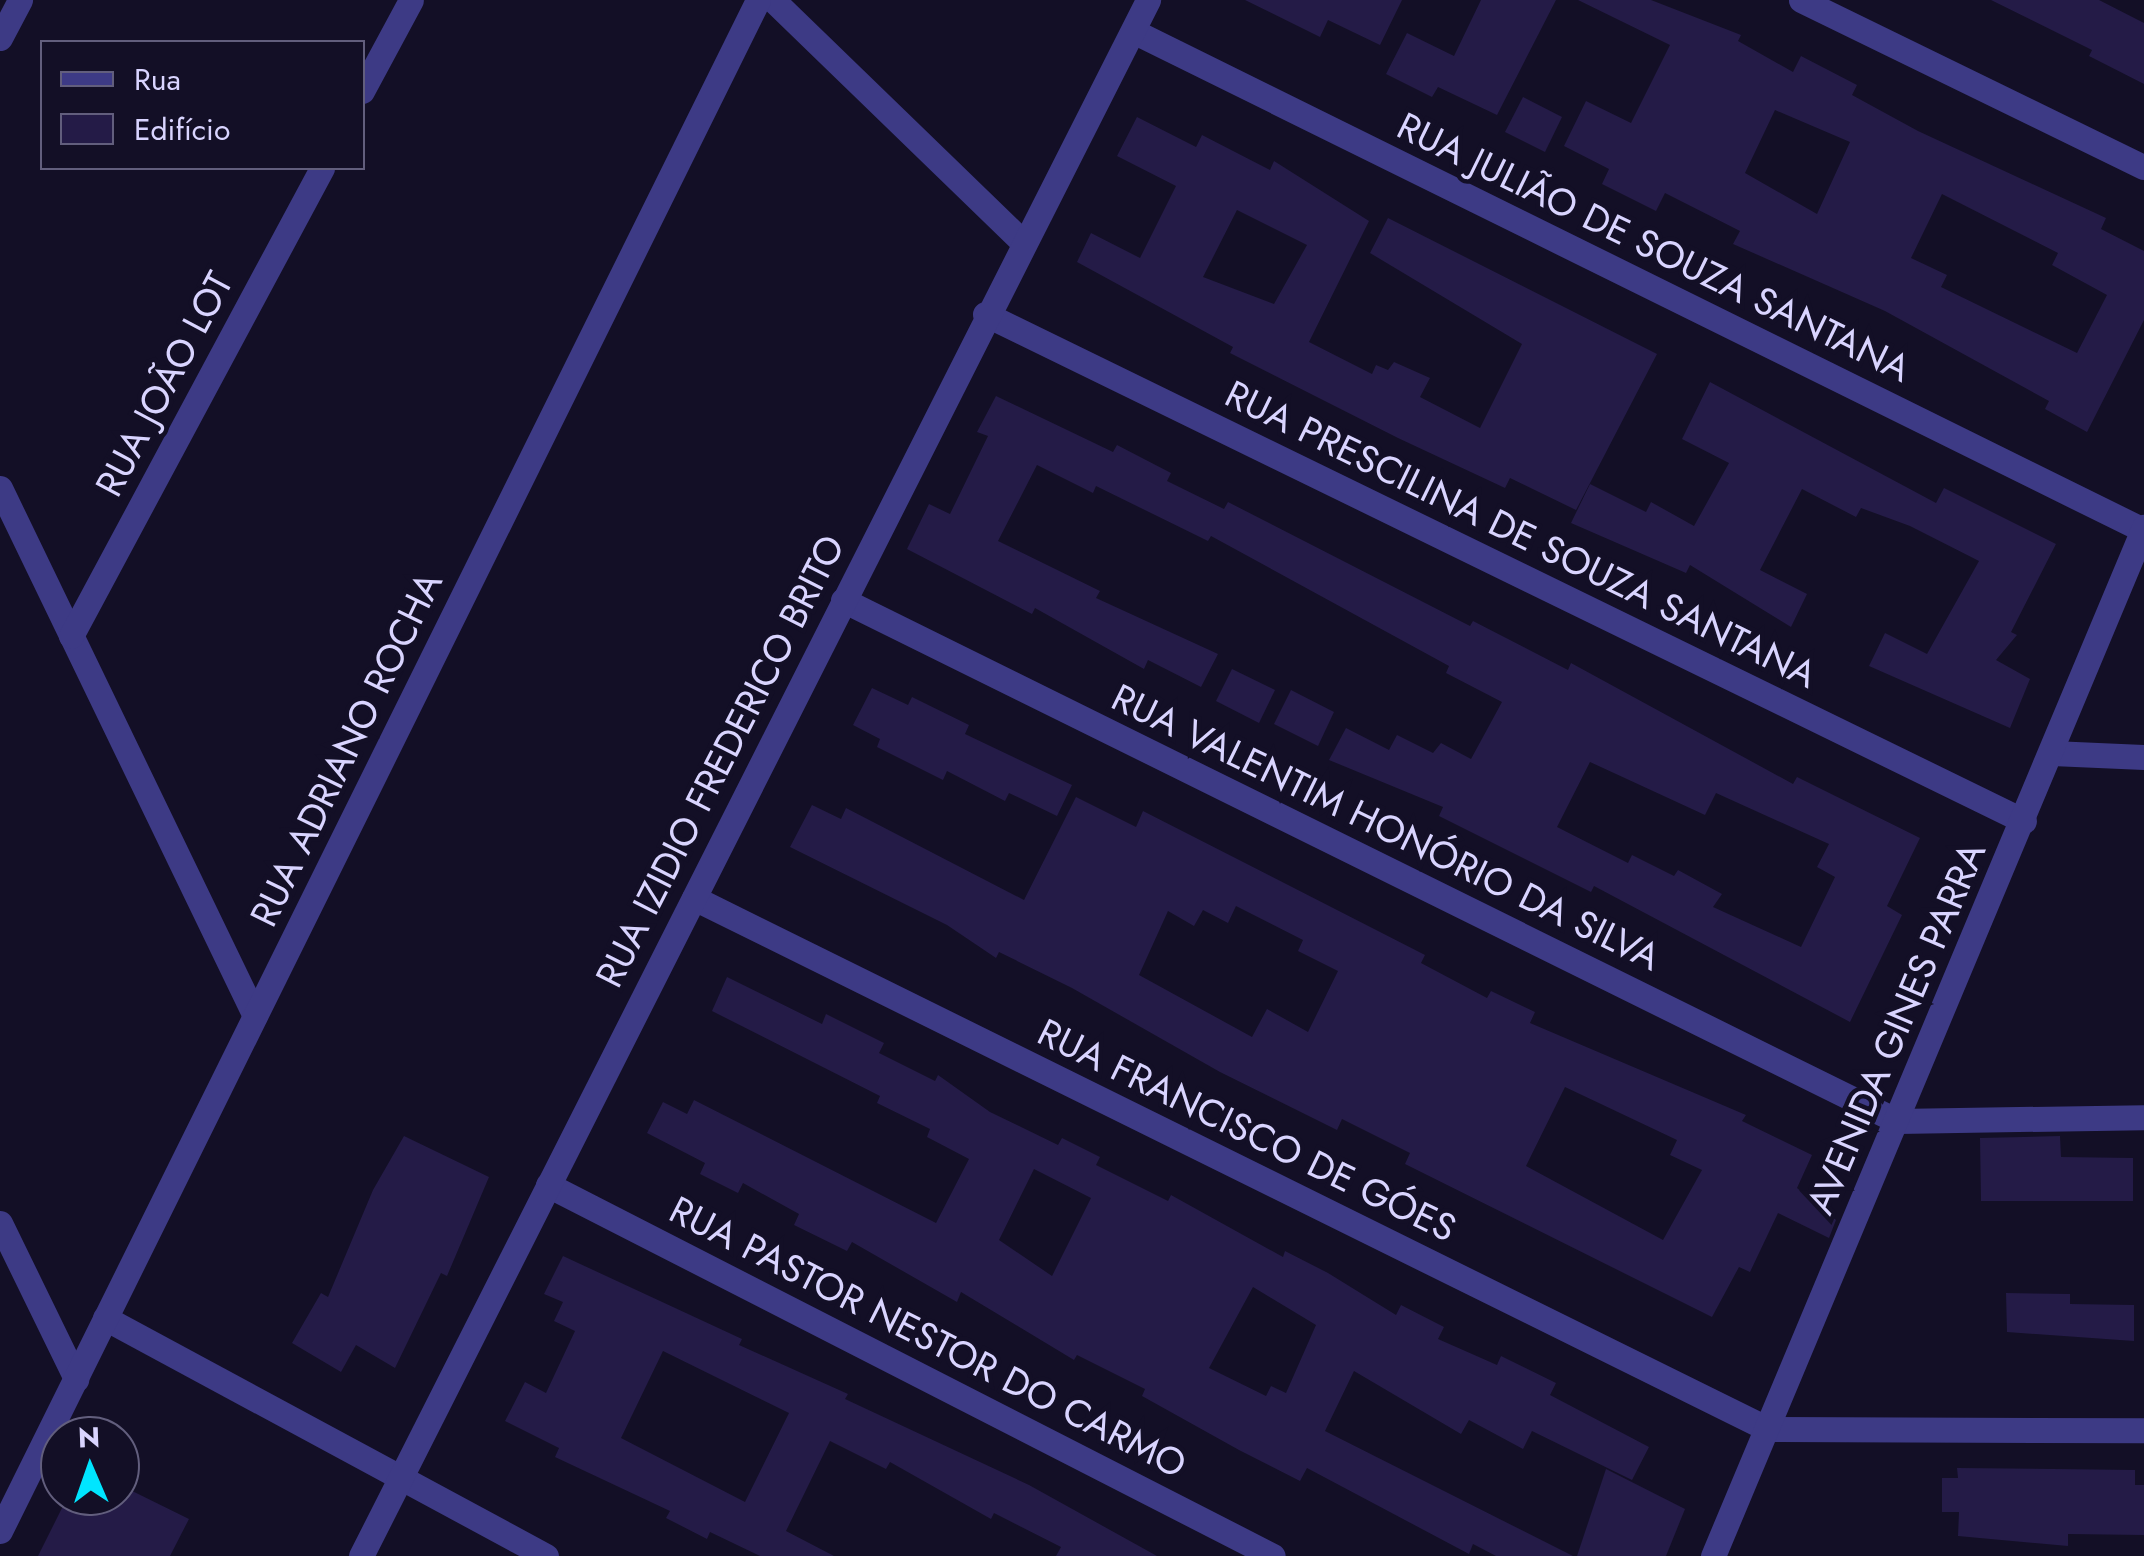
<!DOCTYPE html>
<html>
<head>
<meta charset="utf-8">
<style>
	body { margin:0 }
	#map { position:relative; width:2144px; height:1556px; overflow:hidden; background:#130f26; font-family:Jost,sans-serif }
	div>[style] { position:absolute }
	.building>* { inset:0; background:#241b47 }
	.street>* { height:25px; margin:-12.5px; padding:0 12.5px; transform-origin:12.5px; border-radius:12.5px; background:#3d3a85 }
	span { translate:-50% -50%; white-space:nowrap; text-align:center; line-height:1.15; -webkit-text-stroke:9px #130f26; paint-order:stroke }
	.street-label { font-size:38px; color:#d9d4ff }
	.legend { position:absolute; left:40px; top:40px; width:325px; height:130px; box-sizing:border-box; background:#130f26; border:2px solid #625e7d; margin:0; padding:12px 18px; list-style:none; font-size:30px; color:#d9d4ff }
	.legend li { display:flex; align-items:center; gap:20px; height:50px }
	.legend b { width:50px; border:2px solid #625e7d }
	.north { position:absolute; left:40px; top:1416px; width:100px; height:100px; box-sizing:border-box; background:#130f26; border:2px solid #625e7d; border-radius:50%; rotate:358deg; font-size:28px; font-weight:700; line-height:40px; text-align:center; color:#d9d4ff }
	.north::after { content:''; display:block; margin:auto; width:35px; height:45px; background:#00e5ff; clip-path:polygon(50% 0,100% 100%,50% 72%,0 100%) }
</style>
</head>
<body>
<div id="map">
	<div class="building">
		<div style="clip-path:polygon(1245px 0,1402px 0,1380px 45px,1328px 20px,1320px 37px)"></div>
		<div style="clip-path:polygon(1481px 0,1556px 0,1497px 115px,1438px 87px,1432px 97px,1386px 74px,1407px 33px,1454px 56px)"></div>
		<div style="clip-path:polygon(evenodd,1578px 0,1651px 0,1741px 35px,1738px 41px,1793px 72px,1801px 56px,1857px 85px,1852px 95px,1918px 131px,2106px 218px,2101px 229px,2144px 251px,2144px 320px,2087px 432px,2045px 409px,2049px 401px,1885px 311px,1733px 244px,1740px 231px,1665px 193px,1656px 211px,1602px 184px,1609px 169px,1564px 146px,1586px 101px,1631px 123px,1670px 45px,1578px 0,1775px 110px,1850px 142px,1817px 214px,1745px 173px,1775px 110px,1578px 0,1942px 194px,2058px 253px,2052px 265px,2107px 295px,2077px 353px,1941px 287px,1947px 275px,1911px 258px,1942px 194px)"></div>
		<div style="clip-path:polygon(1991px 0,2099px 0,2144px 23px,2144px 84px,2089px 56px,2092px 50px)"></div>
		<div style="clip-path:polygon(1523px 97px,1562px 117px,1545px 152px,1505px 132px)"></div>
		<div style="clip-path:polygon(evenodd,1137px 117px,1196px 147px,1202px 135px,1270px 170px,1274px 161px,1369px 221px,1309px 342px,1372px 374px,1376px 365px,1388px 370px,1394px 362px,1430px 378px,1420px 397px,1480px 428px,1522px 344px,1370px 253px,1388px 218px,1657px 354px,1576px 510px,1510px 478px,1505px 488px,1398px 438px,1230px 353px,1233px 347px,1077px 262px,1091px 233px,1140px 258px,1176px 186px,1117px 156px,1137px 117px,1237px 210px,1307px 245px,1274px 304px,1203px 277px,1237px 210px)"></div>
		<div style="clip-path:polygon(1710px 382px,1936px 503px,1944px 488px,2056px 544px,2011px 632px,2017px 635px,1996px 660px,2030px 679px,2010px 728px,1869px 666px,1885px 633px,1927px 654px,1979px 561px,1910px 526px,1861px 508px,1856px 517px,1802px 489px,1760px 570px,1807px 594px,1791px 627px,1690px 565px,1686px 573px,1571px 523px,1590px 484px,1646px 512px,1651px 502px,1694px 526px,1729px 463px,1682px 439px)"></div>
		<div style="clip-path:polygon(evenodd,996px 396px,1113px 452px,1117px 445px,1171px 473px,1167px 481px,1224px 509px,1228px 502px,1470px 626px,1473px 621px,1568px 670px,1571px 663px,1793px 784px,1797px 777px,1920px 838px,1887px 906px,1902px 915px,1850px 1022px,1594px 886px,1591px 892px,1439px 816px,1443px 807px,1329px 760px,1346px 728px,1389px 750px,1397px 735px,1433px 753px,1441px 743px,1471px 759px,1502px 702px,1446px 673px,1449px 666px,1211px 536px,1208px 541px,1096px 486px,1093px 493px,1037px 465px,998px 541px,1100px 591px,1096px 598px,1218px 654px,1201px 687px,1148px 660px,1144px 669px,1035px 608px,1032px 614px,907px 549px,929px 504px,950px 514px,988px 436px,977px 432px,996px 396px,1590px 762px,1705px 815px,1716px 793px,1829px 844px,1817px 867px,1835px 877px,1801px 947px,1713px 907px,1722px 894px,1678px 870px,1674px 876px,1632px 855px,1628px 863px,1557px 827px,1590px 762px)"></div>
		<div style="clip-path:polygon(1232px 669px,1275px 690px,1259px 723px,1216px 701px)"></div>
		<div style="clip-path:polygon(872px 688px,908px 705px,912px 697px,969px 725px,965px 734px,1072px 785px,1057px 816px,1009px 793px,1005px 801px,947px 771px,943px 780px,877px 747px,880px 739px,853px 725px)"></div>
		<div style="clip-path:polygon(1291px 690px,1334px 712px,1318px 746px,1274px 724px)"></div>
		<div style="clip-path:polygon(evenodd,1076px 797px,1136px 827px,1143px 811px,1425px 955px,1421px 963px,1487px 998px,1491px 991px,1535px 1012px,1530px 1023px,1746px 1115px,1742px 1121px,1812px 1155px,1797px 1188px,1836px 1220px,1829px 1238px,1778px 1213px,1750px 1272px,1739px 1267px,1712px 1317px,1405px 1164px,1410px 1153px,1342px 1119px,1337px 1130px,1220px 1072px,1072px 988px,999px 952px,996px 958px,947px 925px,790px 847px,812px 805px,841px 819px,846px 808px,1024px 900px,1076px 797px,1236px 906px,1303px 940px,1298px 951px,1338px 971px,1308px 1032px,1267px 1009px,1252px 1037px,1139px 975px,1168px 911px,1194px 926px,1203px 910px,1228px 923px,1236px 906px,1076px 797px,1565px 1087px,1677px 1140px,1670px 1155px,1702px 1170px,1663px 1240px,1526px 1166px,1565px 1087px)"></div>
		<div style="clip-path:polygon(evenodd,727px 977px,822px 1024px,826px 1014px,884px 1043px,879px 1053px,935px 1081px,938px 1075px,990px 1112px,1058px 1145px,1062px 1138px,1100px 1157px,1096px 1165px,1168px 1201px,1171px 1195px,1283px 1257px,1285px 1251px,1328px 1273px,1396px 1315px,1401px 1305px,1444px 1327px,1438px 1339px,1497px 1365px,1501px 1356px,1556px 1383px,1550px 1395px,1649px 1447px,1632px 1480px,1532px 1431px,1523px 1449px,1469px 1420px,1461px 1434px,1354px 1371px,1325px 1431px,1573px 1556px,1496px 1556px,1473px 1544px,1469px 1554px,1307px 1468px,1300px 1481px,1239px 1450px,1142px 1396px,1145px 1389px,1077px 1355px,1074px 1360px,961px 1292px,957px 1302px,852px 1242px,847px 1251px,794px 1225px,799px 1214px,743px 1183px,738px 1193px,700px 1174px,705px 1163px,647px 1133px,663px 1102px,687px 1114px,694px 1100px,936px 1223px,969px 1159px,927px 1137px,930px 1129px,877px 1103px,880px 1096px,712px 1011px,727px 977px,1034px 1169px,1091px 1198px,1052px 1276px,999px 1240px,1034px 1169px,727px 977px,1253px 1287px,1316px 1325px,1286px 1393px,1271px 1386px,1266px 1396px,1209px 1368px,1253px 1287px)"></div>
		<div style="clip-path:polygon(404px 1136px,489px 1177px,447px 1276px,441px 1273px,395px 1368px,356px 1345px,341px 1372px,292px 1343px,321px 1293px,328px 1297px,373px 1190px)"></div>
		<div style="clip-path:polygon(2060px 1136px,2061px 1157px,2133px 1158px,2133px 1201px,1981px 1201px,1980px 1138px)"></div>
		<div style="clip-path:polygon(evenodd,563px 1256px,742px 1339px,739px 1345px,848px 1394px,845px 1399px,1029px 1485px,1157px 1556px,1056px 1556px,1061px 1547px,994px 1513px,991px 1519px,890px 1462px,886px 1469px,830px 1441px,786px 1531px,834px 1556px,760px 1556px,710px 1532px,707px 1539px,666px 1518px,670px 1511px,555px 1457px,559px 1448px,505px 1421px,525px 1382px,546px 1393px,575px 1331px,554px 1321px,563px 1302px,544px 1294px,563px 1256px,663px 1351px,789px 1413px,745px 1502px,621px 1438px,663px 1351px)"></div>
		<div style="clip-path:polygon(2006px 1293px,2070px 1294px,2070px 1320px,2070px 1304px,2134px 1305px,2134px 1341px,2007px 1332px)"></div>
		<div style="clip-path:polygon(1957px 1468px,2135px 1470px,2135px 1485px,2144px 1485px,2144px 1535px,2068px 1534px,2068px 1546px,1958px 1536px,1959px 1512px,1942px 1512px,1942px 1478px,1958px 1478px)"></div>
		<div style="clip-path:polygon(1606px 1469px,1685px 1509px,1666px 1556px,1577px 1556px)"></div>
		<div style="clip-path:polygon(120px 1485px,189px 1519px,170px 1556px,38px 1556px,68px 1496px,120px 1496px)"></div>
	</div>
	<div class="street">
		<div style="left:773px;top:0;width:348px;rotate:44.1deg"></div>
		<div style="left:1801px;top:0;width:381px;rotate:26deg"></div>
		<div style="left:1133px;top:31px;width:1127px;rotate:26.29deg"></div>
		<div style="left:0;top:38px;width:43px;rotate:-62.2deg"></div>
		<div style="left:362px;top:91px;width:103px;rotate:-61.7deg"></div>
		<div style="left:985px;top:314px;width:1156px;rotate:26.01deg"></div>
		<div style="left:0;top:488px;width:586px;rotate:64.22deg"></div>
		<div style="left:843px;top:600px;width:1176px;rotate:26.3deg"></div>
		<div style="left:1897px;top:1121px;width:247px;rotate:-0.9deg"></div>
		<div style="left:71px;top:636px;width:531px;rotate:-61.79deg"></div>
		<div style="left:2052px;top:753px;width:92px;rotate:2.5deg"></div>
		<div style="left:694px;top:898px;width:1198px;rotate:26.31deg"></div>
		<div style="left:1768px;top:1429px;width:376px;rotate:0.2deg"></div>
		<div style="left:548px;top:1185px;width:814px;rotate:27.1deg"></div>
		<div style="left:0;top:1223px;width:174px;rotate:64deg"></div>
		<div style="left:105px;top:1318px;width:501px;rotate:28.35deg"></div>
		<div style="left:0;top:1531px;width:1708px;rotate:-63.66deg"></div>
		<div style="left:361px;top:1556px;width:1744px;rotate:-63.17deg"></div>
		<div style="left:1713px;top:1556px;width:1116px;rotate:-67.27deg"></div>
	</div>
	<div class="street-label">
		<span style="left:1654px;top:247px;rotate:26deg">RUA JULIÃO DE SOUZA SANTANA</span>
		<span style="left:164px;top:384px;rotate:-62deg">RUA JOÃO LOT</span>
		<span style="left:1521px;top:534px;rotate:26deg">RUA PRESCILINA DE SOUZA SANTANA</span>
		<span style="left:346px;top:749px;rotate:-64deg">RUA ADRIANO ROCHA</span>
		<span style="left:720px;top:761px;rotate:-63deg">RUA IZIDIO FREDERICO BRITO</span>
		<span style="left:1386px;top:827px;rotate:26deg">RUA VALENTIM HONÓRIO DA SILVA</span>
		<span style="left:1896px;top:1028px;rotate:-67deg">AVENIDA GINES PARRA</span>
		<span style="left:1247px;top:1130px;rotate:26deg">RUA FRANCISCO DE GÓES</span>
		<span style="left:928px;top:1337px;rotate:27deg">RUA PASTOR NESTOR DO CARMO</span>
	</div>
	<ul class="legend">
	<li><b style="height:12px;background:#3d3a85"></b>Rua</li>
	<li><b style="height:28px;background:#241b47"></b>Edifício</li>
	</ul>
	<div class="north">N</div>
</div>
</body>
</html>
